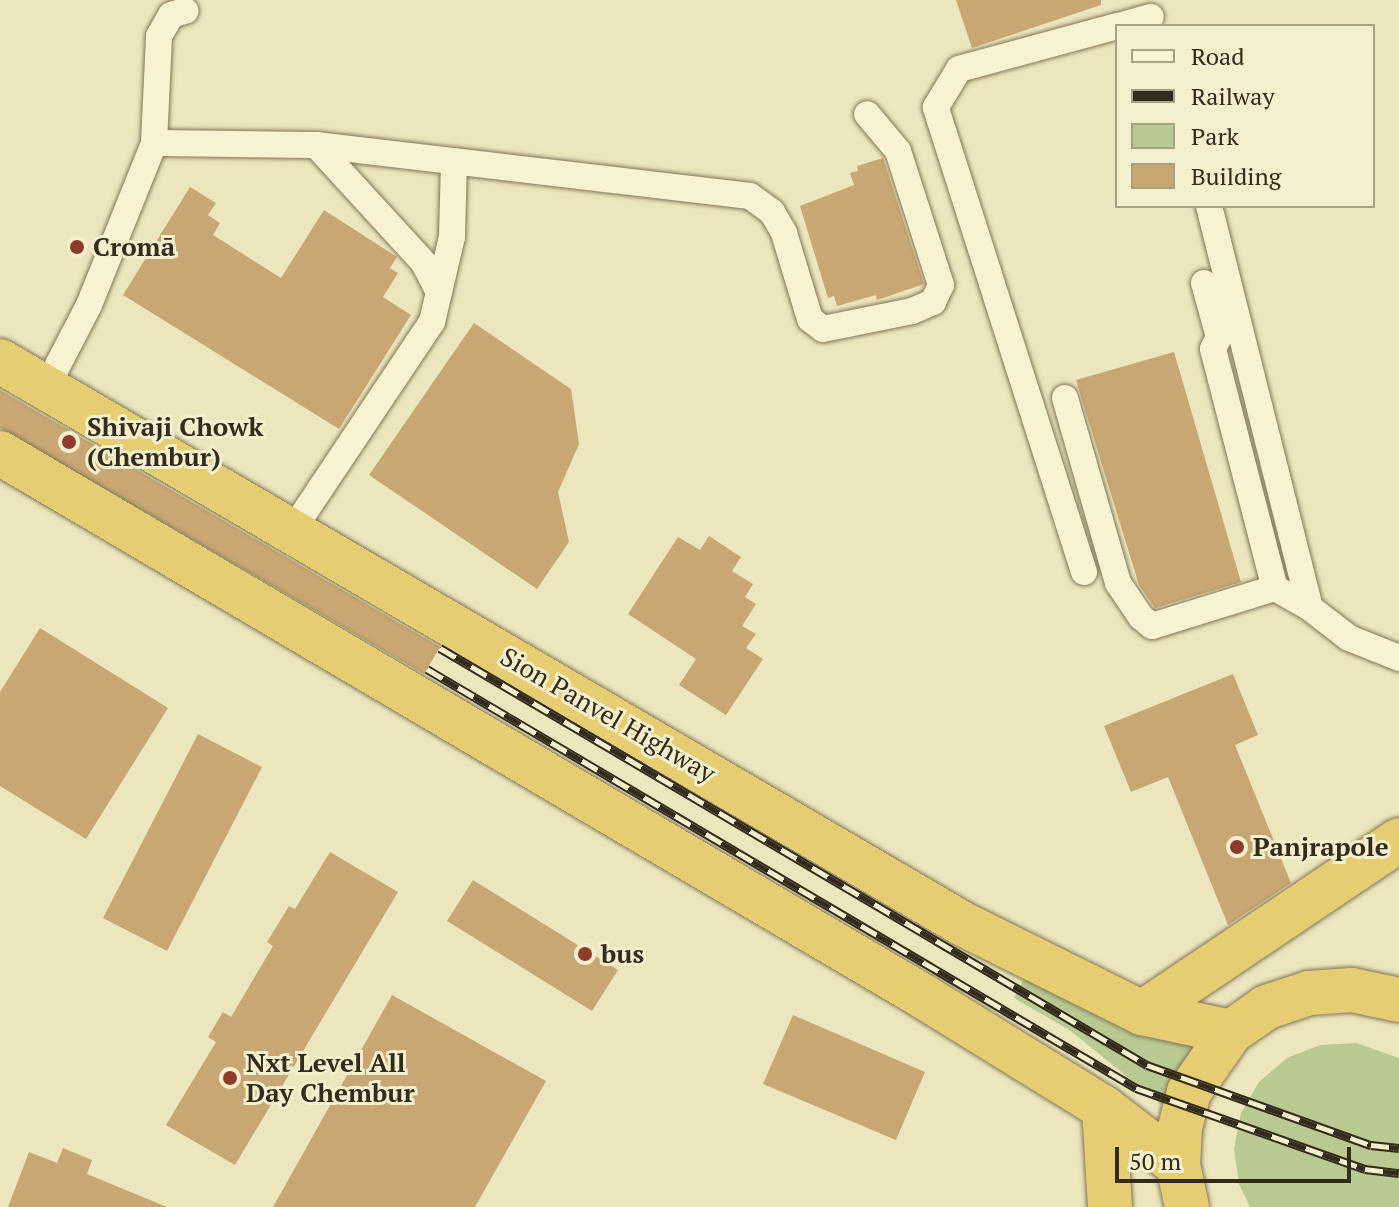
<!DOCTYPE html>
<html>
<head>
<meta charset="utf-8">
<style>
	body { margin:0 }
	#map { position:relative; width:1399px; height:1207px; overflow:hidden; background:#ece6bd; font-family:"PT Serif",serif }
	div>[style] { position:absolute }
	.green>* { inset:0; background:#b9c992 }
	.building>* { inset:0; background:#c9a774 }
	.roads { filter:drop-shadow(0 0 2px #837657) drop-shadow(0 0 2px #837657) }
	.minor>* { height:26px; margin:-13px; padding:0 13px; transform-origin:13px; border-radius:13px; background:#f7f3d0 }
	.trunk>* { height:44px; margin:-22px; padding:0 22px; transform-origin:22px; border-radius:22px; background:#e6cd71 }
	.rail>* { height:9px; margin-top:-4.5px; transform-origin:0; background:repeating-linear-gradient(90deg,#f4efcc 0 18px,#332b1b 0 36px); box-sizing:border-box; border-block:2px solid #332b1b }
	.dots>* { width:22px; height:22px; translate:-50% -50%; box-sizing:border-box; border:4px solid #f4efcc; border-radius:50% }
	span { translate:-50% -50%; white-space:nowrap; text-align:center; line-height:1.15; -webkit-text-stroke:6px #f4efcc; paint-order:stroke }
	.poi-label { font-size:26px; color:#332b1b; font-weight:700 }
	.left { translate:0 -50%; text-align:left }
	.street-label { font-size:26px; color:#332b1b }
	.legend { position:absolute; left:1115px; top:24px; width:260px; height:184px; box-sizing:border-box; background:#f4efcc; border:2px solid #a7a185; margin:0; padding:10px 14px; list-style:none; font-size:24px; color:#332b1b }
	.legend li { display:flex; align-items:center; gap:16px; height:40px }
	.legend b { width:40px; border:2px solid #a7a185 }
	.scale { position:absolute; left:1115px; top:1147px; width:236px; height:36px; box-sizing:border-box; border:4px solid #332b1b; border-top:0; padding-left:10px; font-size:24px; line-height:28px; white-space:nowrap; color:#332b1b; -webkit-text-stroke:6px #f4efcc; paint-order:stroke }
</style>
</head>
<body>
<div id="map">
	<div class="green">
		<div style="clip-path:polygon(1025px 977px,1213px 1036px,1169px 1111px,1071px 1031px,1014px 998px)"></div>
		<div style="clip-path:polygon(1356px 1043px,1399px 1058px,1399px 1207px,1250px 1207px,1239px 1184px,1234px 1149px,1241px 1113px,1259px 1082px,1287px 1058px,1320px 1045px)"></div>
	</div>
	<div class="building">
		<div style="clip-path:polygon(956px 0,1101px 0,1101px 5px,972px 48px)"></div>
		<div style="clip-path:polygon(883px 158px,924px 284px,877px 300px,876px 295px,837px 306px,834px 296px,828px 298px,800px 206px,854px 185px,850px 173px,858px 171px,857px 166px)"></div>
		<div style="clip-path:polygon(190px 187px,216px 203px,208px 215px,220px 223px,213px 235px,281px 278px,324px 210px,397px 257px,390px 268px,398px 273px,383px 297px,411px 315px,339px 429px,123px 295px)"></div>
		<div style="clip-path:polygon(474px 323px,571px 389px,579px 444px,558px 492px,569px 542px,537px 589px,369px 475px)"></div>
		<div style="clip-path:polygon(1174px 352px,1241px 582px,1155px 608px,1139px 585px,1076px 380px)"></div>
		<div style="clip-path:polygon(0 390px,440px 647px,424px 674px,0 428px)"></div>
		<div style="clip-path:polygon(709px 536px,741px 557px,732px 571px,753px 584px,745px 597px,756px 604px,742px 626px,756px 634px,746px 648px,763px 659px,726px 715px,679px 685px,696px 659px,628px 614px,678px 537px,700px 550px)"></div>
		<div style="clip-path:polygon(40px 628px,168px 708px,86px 839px,0 786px,0 692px)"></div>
		<div style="clip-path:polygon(1233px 674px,1258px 735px,1235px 745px,1291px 883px,1228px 925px,1168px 777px,1131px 792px,1104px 726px)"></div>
		<div style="clip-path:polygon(198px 734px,262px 767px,167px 951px,103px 918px)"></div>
		<div style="clip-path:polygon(330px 852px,398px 892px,235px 1165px,166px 1125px,216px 1042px,208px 1037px,223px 1012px,231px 1017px,273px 946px,267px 942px,289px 906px,295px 909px)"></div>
		<div style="clip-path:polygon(473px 880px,618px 970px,592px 1011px,447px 921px)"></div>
		<div style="clip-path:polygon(392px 995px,546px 1081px,475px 1207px,273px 1207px)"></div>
		<div style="clip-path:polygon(793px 1015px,925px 1072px,896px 1140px,763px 1084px)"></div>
		<div style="clip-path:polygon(63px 1148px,92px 1160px,87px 1174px,167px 1207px,8px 1207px,29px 1152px,57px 1163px)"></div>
	</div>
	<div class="roads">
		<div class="minor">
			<div style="left:1119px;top:26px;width:33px;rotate:-16deg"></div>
			<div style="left:154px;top:143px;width:162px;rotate:0.7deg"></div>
			<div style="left:316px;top:145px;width:160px;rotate:47.5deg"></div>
			<div style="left:424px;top:263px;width:33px;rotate:63deg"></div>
			<div style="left:316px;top:145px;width:437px;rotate:6.7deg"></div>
			<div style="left:750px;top:196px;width:27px;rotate:36deg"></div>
			<div style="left:772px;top:212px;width:24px;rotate:60deg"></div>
			<div style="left:784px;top:233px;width:90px;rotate:73.2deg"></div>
			<div style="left:810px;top:319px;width:16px;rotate:38deg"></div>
			<div style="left:823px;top:329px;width:91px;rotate:-11.4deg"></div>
			<div style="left:912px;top:311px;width:23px;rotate:-23deg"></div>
			<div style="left:933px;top:302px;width:19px;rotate:-65deg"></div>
			<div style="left:941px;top:285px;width:141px;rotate:-107.8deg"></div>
			<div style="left:898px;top:151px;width:48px;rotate:-130deg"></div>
			<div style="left:1209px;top:206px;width:414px;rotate:75.9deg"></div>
			<div style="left:1310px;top:608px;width:49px;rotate:37.6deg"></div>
			<div style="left:1349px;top:638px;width:54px;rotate:21.8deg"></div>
			<div style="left:1204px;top:283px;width:56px;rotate:74.5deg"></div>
			<div style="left:1219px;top:337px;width:13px;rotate:117deg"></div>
			<div style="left:1213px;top:349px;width:247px;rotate:75.5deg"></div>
			<div style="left:46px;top:388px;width:93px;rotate:-62.6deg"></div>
			<div style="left:89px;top:305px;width:175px;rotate:-68.1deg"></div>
			<div style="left:154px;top:143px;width:107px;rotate:-87.3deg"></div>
			<div style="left:159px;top:36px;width:24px;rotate:-60deg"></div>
			<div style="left:171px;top:15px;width:15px;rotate:-16deg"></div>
			<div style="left:1065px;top:398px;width:192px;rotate:74deg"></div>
			<div style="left:1118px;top:583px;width:41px;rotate:55.9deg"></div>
			<div style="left:1141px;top:617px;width:14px;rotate:39deg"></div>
			<div style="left:1152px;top:626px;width:129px;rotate:-17.2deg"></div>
			<div style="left:1275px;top:588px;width:40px;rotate:29.7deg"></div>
			<div style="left:292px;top:531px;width:252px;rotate:-56.2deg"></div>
			<div style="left:432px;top:322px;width:87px;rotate:-76.8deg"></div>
			<div style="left:452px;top:237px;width:76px;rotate:-88.5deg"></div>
			<div style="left:1084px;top:572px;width:488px;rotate:-107.7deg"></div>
			<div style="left:936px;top:107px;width:44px;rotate:-58.8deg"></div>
			<div style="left:959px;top:69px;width:164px;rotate:-15.2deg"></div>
		</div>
		<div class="trunk">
			<div style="left:0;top:361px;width:1115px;rotate:30.31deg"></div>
			<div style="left:963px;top:924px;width:200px;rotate:26.4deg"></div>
			<div style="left:1142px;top:1013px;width:91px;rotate:12.1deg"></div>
			<div style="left:0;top:453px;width:1069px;rotate:30.48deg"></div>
			<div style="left:921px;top:995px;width:215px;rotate:31.7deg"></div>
			<div style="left:1104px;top:1108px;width:93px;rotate:37.6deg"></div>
			<div style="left:1142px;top:1013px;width:310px;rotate:-33.9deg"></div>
			<div style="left:1104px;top:1108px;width:99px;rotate:86.5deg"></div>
			<div style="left:1187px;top:1207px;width:43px;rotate:-102.1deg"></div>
			<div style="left:1178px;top:1165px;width:37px;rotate:-87deg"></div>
			<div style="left:1180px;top:1128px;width:37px;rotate:-76deg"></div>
			<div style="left:1189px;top:1092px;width:73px;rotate:-55deg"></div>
			<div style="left:1231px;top:1032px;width:44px;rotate:-34.8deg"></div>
			<div style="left:1267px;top:1007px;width:44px;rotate:-18.4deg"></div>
			<div style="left:1309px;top:993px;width:43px;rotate:-4deg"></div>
			<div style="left:1352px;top:990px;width:48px;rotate:12deg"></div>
		</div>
	</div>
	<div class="rail">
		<div style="left:440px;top:648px;width:821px;rotate:30.53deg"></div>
		<div style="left:1147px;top:1065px;width:238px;rotate:19.7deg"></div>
		<div style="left:1371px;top:1145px;width:28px;rotate:6deg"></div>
		<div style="left:427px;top:669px;width:824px;rotate:30.58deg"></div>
		<div style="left:1136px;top:1088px;width:243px;rotate:19.5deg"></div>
		<div style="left:1365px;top:1169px;width:34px;rotate:7deg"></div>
	</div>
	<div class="dots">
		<div style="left:77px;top:247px;background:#903b29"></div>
		<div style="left:69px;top:442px;background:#903b29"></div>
		<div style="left:1237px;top:847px;background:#903b29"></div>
		<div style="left:585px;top:954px;background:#903b29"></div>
		<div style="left:230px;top:1078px;background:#903b29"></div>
	</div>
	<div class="poi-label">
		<span class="left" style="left:93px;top:247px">Cromā</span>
		<span class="left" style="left:87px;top:442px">Shivaji Chowk<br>(Chembur)</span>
		<span class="left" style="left:1253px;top:847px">Panjrapole</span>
		<span class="left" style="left:601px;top:954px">bus</span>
		<span class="left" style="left:246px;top:1078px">Nxt Level All<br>Day Chembur</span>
	</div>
	<div class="street-label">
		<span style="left:608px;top:715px;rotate:30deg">Sion Panvel Highway</span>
	</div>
	<ul class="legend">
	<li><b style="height:10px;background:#f7f3d0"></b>Road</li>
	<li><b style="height:10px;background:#332b1b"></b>Railway</li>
	<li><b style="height:22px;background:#b9c992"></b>Park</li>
	<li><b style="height:22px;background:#c9a774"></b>Building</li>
	</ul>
	<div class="scale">50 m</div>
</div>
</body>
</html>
